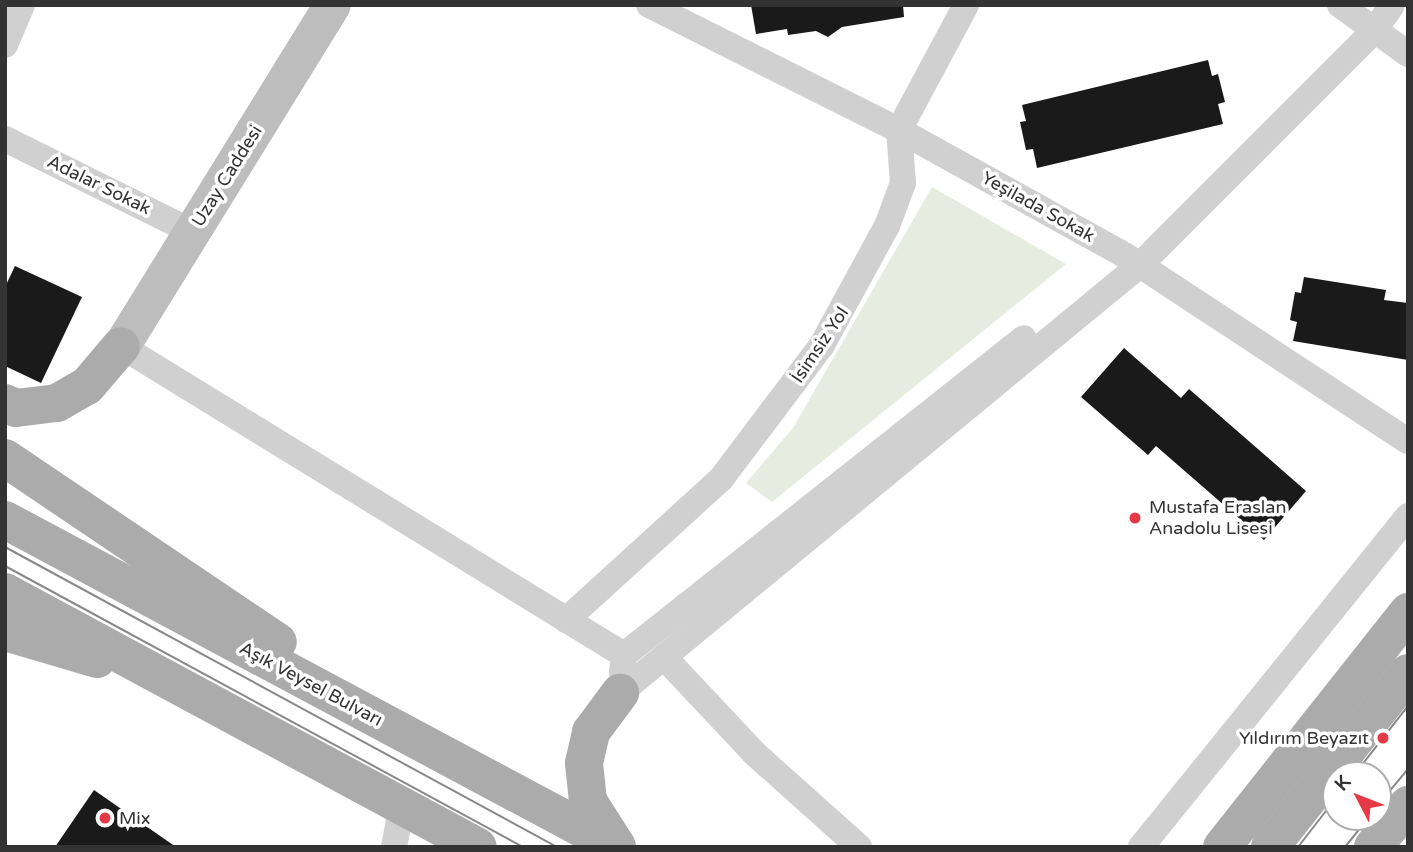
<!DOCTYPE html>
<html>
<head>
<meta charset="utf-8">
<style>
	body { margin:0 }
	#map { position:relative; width:1413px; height:852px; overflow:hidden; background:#fff; font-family:"Varela Round",sans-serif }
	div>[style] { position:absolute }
	.green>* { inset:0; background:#e6ecdf }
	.building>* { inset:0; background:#1a1a1a }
	.minor>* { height:26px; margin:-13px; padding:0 13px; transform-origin:13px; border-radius:13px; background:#d0d0d0 }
	.secondary>* { height:37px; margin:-18.5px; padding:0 18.5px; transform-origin:18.5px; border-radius:18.5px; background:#bdbdbd }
	.primary>* { height:38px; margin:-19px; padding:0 19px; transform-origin:19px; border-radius:19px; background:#ababab }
	.tram>* { height:2px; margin:-1px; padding:0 1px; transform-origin:1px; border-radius:1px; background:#888 }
	.dots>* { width:19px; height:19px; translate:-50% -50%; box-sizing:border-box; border:4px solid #fff; border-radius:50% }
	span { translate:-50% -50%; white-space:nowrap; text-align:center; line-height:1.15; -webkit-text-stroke:7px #fff; paint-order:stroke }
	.street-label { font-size:18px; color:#333 }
	.poi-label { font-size:18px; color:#333 }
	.left { translate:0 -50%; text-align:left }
	.right { translate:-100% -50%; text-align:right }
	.frame { position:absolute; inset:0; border:7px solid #333; pointer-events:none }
	.north { position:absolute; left:1322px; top:761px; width:70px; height:70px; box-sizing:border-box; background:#fff; border:2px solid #adadad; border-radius:50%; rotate:312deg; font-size:19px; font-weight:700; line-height:28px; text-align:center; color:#333 }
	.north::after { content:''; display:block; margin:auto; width:24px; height:32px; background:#e63946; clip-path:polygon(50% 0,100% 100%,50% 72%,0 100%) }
</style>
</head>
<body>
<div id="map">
	<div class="green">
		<div style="clip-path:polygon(932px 187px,1066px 264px,772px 502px,746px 483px,793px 428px)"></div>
	</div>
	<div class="building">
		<div style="clip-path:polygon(751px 5px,903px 5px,904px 17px,842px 27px,828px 37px,816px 31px,788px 35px,787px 29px,756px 34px)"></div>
		<div style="clip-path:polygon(1208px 60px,1212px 76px,1218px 74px,1225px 102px,1218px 104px,1223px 124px,1037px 168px,1033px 149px,1026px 150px,1020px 122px,1026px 121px,1022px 105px)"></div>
		<div style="clip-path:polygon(15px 266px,82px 297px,41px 383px,5px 366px,5px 287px)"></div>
		<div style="clip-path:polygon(1304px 277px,1386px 290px,1384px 300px,1408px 303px,1408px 360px,1293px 341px,1297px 322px,1290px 320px,1295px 292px,1301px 293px)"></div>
		<div style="clip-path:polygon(1124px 348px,1181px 398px,1189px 389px,1306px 491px,1264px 540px,1156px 446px,1148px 455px,1081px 397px)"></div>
		<div style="clip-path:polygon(94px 790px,176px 847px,55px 847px)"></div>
	</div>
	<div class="minor">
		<div style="left:649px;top:5px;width:280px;rotate:26.6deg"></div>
		<div style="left:899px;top:130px;width:260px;rotate:29deg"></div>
		<div style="left:1126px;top:256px;width:337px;rotate:33.3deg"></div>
		<div style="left:1340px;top:5px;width:84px;rotate:35.8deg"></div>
		<div style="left:5px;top:45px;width:43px;rotate:-67deg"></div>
		<div style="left:5px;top:139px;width:209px;rotate:26.4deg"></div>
		<div style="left:121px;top:346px;width:590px;rotate:31.56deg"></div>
		<div style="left:624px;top:655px;width:17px;rotate:97deg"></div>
		<div style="left:566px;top:620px;width:210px;rotate:-42.3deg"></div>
		<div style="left:721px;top:479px;width:168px;rotate:-53deg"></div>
		<div style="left:822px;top:345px;width:136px;rotate:-61.4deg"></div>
		<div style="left:887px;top:226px;width:46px;rotate:-69.6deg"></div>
		<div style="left:903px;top:183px;width:53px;rotate:-94.3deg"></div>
		<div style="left:899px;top:130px;width:142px;rotate:-61.8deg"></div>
		<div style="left:624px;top:655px;width:510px;rotate:-38.4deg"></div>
		<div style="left:664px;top:657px;width:132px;rotate:46.8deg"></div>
		<div style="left:754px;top:753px;width:141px;rotate:41.8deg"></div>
		<div style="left:620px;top:693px;width:673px;rotate:-39.46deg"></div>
		<div style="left:1140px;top:265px;width:332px;rotate:-45deg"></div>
		<div style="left:1375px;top:30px;width:30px;rotate:-56deg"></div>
		<div style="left:394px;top:847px;width:43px;rotate:-79.2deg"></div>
		<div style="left:1141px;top:847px;width:425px;rotate:-51.1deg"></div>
	</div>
	<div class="secondary">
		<div style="left:121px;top:346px;width:401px;rotate:-58.3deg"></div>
	</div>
	<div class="primary">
		<div style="left:5px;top:403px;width:12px;rotate:24deg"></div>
		<div style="left:16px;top:408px;width:41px;rotate:-7deg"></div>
		<div style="left:57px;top:403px;width:34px;rotate:-30deg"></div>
		<div style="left:87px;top:386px;width:52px;rotate:-49.6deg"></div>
		<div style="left:5px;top:458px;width:329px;rotate:34deg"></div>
		<div style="left:5px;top:520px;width:694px;rotate:28.12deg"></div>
		<div style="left:5px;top:592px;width:537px;rotate:28.33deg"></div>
		<div style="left:5px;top:632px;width:96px;rotate:16.4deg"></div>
		<div style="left:616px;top:845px;width:52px;rotate:-122.5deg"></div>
		<div style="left:588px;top:801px;width:38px;rotate:-96deg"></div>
		<div style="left:584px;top:763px;width:32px;rotate:-77deg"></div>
		<div style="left:591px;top:732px;width:49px;rotate:-53.4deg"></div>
		<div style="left:1222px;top:847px;width:300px;rotate:-51.6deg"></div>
		<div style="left:1270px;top:847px;width:222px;rotate:-51.6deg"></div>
		<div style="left:1373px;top:847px;width:55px;rotate:-50.2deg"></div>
	</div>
	<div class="tram">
		<div style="left:5px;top:547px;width:628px;rotate:28.52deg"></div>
		<div style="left:5px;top:566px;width:589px;rotate:28.48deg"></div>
		<div style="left:1354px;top:775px;width:88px;rotate:-52deg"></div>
		<div style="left:1378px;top:805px;width:47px;rotate:-50.2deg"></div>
		<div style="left:1298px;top:847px;width:62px;rotate:-52.2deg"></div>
		<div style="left:1345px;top:847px;width:38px;rotate:-51deg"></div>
	</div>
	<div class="dots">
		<div style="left:1135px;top:518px;background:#e63946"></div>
		<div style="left:1383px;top:738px;background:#e63946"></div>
		<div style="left:105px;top:818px;background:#e63946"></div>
	</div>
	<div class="street-label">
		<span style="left:227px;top:176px;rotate:-58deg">Uzay Caddesi</span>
		<span style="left:99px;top:185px;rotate:26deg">Adalar Sokak</span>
		<span style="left:1038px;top:207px;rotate:29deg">Yeşilada Sokak</span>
		<span style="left:820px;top:345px;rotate:-56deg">İsimsiz Yol</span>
		<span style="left:311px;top:684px;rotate:28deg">Aşık Veysel Bulvarı</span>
	</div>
	<div class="poi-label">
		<span class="left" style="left:1149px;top:518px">Mustafa Eraslan<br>Anadolu Lisesi</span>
		<span class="right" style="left:1369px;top:738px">Yıldırım Beyazıt</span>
		<span class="left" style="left:119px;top:818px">Mix</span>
	</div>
	<div class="frame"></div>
	<div class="north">K</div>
</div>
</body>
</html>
